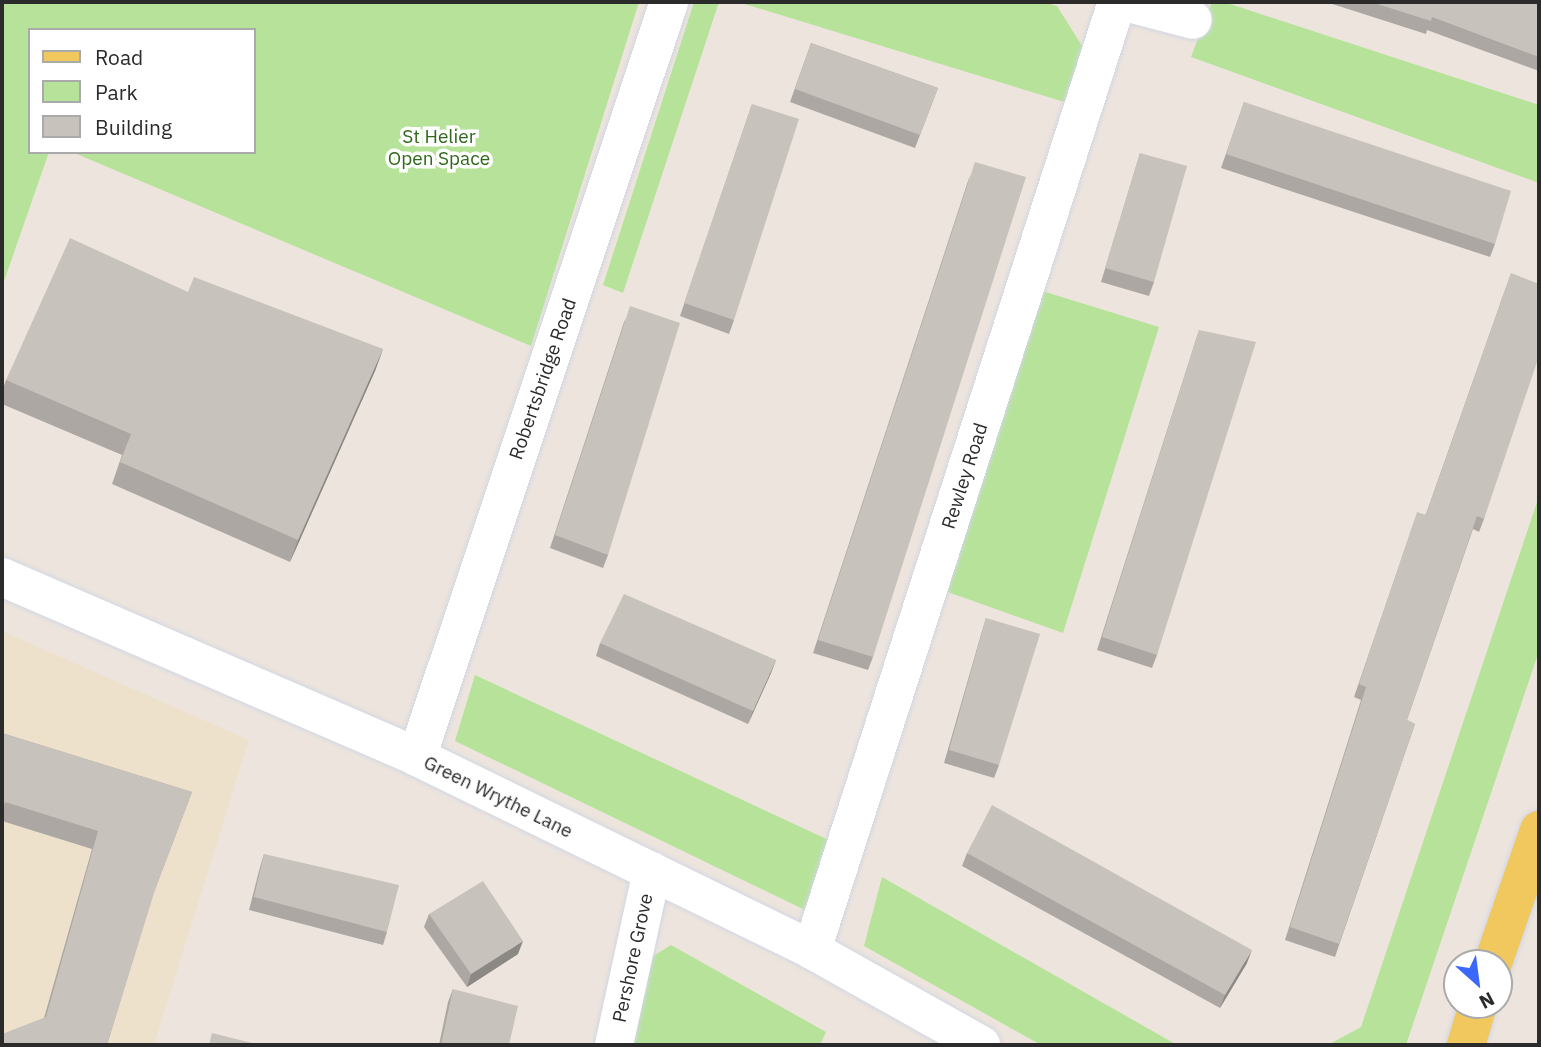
<!DOCTYPE html>
<html>
<head>
<meta charset="utf-8">
<style>
	body { margin:0 }
	#map { position:relative; width:1541px; height:1047px; overflow:hidden; background:#ede5dd; font-family:"IBM Plex Sans",sans-serif }
	div>[style] { position:absolute }
	.education>* { inset:0; background:#eee1cc }
	.green>* { inset:0; background:#b6e399 }
	.roads { filter:drop-shadow(0 0 2px #d2d6e3) drop-shadow(0 0 2px #d2d6e3) }
	.minor>* { height:38px; margin:-19px; padding:0 19px; transform-origin:19px; border-radius:19px; background:#fff }
	.tertiary>* { height:38px; margin:-19px; padding:0 19px; transform-origin:19px; border-radius:19px; background:#fff }
	.primary>* { height:38px; margin:-19px; padding:0 19px; transform-origin:19px; border-radius:19px; background:#f1c85e }
	.wall>* { inset:0; background:#aca7a2 }
	.shaded-wall>* { inset:0; background:#8c8884 }
	.building>* { inset:0; background:#c8c2bc }
	span { translate:-50% -50%; white-space:nowrap; text-align:center; line-height:1.15; -webkit-text-stroke:7px #fff; paint-order:stroke }
	.park-label { font-size:19px; color:#2e681a }
	.street-label { font-size:19px; color:#2b2b2b }
	.frame { position:absolute; inset:0; border:4px solid #2b2b2b; pointer-events:none }
	.legend { position:absolute; left:28px; top:28px; width:228px; height:126px; box-sizing:border-box; background:#fff; border:2px solid #aaa; margin:0; padding:9px 12px; list-style:none; font-size:21px; color:#2b2b2b }
	.legend li { display:flex; align-items:center; gap:14px; height:35px }
	.legend b { width:35px; border:2px solid #aaa }
	.north { position:absolute; left:1443px; top:949px; width:70px; height:70px; box-sizing:border-box; background:#fff; border:2px solid #aaa; border-radius:50%; rotate:152deg; font-size:19px; font-weight:700; line-height:28px; text-align:center; color:#2b2b2b }
	.north::after { content:''; display:block; margin:auto; width:24px; height:32px; background:#3c68fa; clip-path:polygon(50% 0,100% 100%,50% 72%,0 100%) }
</style>
</head>
<body>
<div id="map">
	<div class="education">
		<div style="clip-path:polygon(2px 631px,249px 740px,154px 1045px,2px 1045px)"></div>
	</div>
	<div class="green">
		<div style="clip-path:polygon(2px 2px,639px 2px,531px 346px,72px 152px,254px 152px,254px 30px,30px 30px,30px 152px,49px 152px,2px 287px)"></div>
		<div style="clip-path:polygon(694px 2px,719px 2px,623px 293px,603px 285px)"></div>
		<div style="clip-path:polygon(738px 2px,1044px 2px,1057px 6px,1089px 57px,1071px 104px)"></div>
		<div style="clip-path:polygon(1212px 2px,1224px 2px,1539px 105px,1539px 183px,1191px 57px)"></div>
		<div style="clip-path:polygon(1039px 290px,1159px 327px,1063px 633px,945px 591px)"></div>
		<div style="clip-path:polygon(1539px 496px,1539px 651px,1406px 1045px,1328px 1045px,1361px 1027px)"></div>
		<div style="clip-path:polygon(475px 675px,837px 844px,817px 905px,805px 910px,455px 741px)"></div>
		<div style="clip-path:polygon(882px 877px,1177px 1045px,1041px 1045px,864px 946px)"></div>
		<div style="clip-path:polygon(671px 945px,826px 1032px,820px 1045px,631px 1045px,650px 958px)"></div>
	</div>
	<div class="roads">
		<div class="minor">
			<div style="left:1125px;top:2px;width:70px;rotate:14.8deg"></div>
			<div style="left:417px;top:757px;width:796px;rotate:-71.54deg"></div>
			<div style="left:812px;top:950px;width:996px;rotate:-72.17deg"></div>
			<div style="left:614px;top:1045px;width:178px;rotate:-77.7deg"></div>
		</div>
		<div class="tertiary">
			<div style="left:2px;top:577px;width:452px;rotate:23.4deg"></div>
			<div style="left:417px;top:757px;width:440px;rotate:26deg"></div>
			<div style="left:812px;top:950px;width:194px;rotate:29.3deg"></div>
		</div>
		<div class="primary">
			<div style="left:1493px;top:963px;width:141px;rotate:-70.9deg"></div>
			<div style="left:1466px;top:1045px;width:42px;rotate:-73.3deg"></div>
		</div>
	</div>
	<div class="wall">
		<div style="clip-path:polygon(1326px 2px,1539px 2px,1539px 71px,1427px 30px,1426px 34px)"></div>
		<div style="clip-path:polygon(811px 43px,938px 88px,915px 148px,790px 102px)"></div>
		<div style="clip-path:polygon(1244px 102px,1495px 244px,1490px 257px,1221px 168px)"></div>
		<div style="clip-path:polygon(752px 104px,734px 320px,729px 334px,680px 316px)"></div>
		<div style="clip-path:polygon(1140px 153px,1154px 282px,1149px 296px,1101px 282px)"></div>
		<div style="clip-path:polygon(970px 175px,873px 657px,868px 670px,813px 653px)"></div>
		<div style="clip-path:polygon(1511px 273px,1484px 519px,1479px 532px,1473px 529px,1407px 720px,1415px 724px,1335px 957px,1285px 940px,1361px 700px,1354px 697px,1413px 525px,1426px 514px)"></div>
		<div style="clip-path:polygon(188px 292px,383px 349px,375px 371px,290px 562px,112px 484px,122px 455px,2px 404px,2px 391px,6px 380px)"></div>
		<div style="clip-path:polygon(625px 319px,608px 555px,603px 568px,550px 548px)"></div>
		<div style="clip-path:polygon(1199px 330px,1157px 655px,1152px 668px,1097px 650px)"></div>
		<div style="clip-path:polygon(986px 618px,999px 765px,994px 778px,944px 763px,982px 631px)"></div>
		<div style="clip-path:polygon(600px 643px,776px 660px,771px 673px,748px 724px,596px 656px)"></div>
		<div style="clip-path:polygon(2px 733px,192px 792px,152px 897px,107px 1045px,44px 1018px,92px 849px,2px 821px)"></div>
		<div style="clip-path:polygon(967px 853px,1247px 963px,1220px 1008px,962px 866px)"></div>
		<div style="clip-path:polygon(264px 854px,387px 932px,383px 945px,249px 910px,260px 867px)"></div>
		<div style="clip-path:polygon(429px 914px,518px 954px,467px 987px,424px 927px)"></div>
		<div style="clip-path:polygon(453px 989px,509px 1045px,439px 1045px,448px 1002px)"></div>
	</div>
	<div class="shaded-wall">
		<div style="clip-path:polygon(383px 349px,375px 371px,290px 562px,298px 540px)"></div>
		<div style="clip-path:polygon(776px 660px,771px 673px,748px 724px,753px 711px)"></div>
		<div style="clip-path:polygon(523px 941px,518px 954px,467px 987px,471px 974px)"></div>
		<div style="clip-path:polygon(1252px 950px,1247px 963px,1220px 1008px,1225px 995px)"></div>
	</div>
	<div class="building">
		<div style="clip-path:polygon(1371px 2px,1539px 2px,1539px 57px,1432px 17px,1431px 21px)"></div>
		<div style="clip-path:polygon(811px 43px,938px 88px,920px 135px,795px 89px)"></div>
		<div style="clip-path:polygon(1244px 102px,1511px 191px,1495px 244px,1226px 154px)"></div>
		<div style="clip-path:polygon(752px 104px,799px 119px,734px 320px,684px 303px)"></div>
		<div style="clip-path:polygon(1140px 153px,1187px 166px,1154px 282px,1105px 268px)"></div>
		<div style="clip-path:polygon(975px 162px,1026px 177px,873px 657px,818px 640px)"></div>
		<div style="clip-path:polygon(70px 238px,188px 292px,194px 277px,383px 349px,298px 540px,120px 462px,131px 434px,6px 380px)"></div>
		<div style="clip-path:polygon(1511px 273px,1539px 284px,1539px 356px,1484px 519px,1477px 516px,1407px 720px,1415px 724px,1339px 944px,1290px 927px,1366px 687px,1359px 684px,1417px 512px,1426px 515px)"></div>
		<div style="clip-path:polygon(630px 306px,680px 323px,608px 555px,555px 535px)"></div>
		<div style="clip-path:polygon(1199px 330px,1256px 342px,1157px 655px,1102px 637px)"></div>
		<div style="clip-path:polygon(624px 594px,776px 660px,753px 711px,600px 643px)"></div>
		<div style="clip-path:polygon(986px 618px,1040px 634px,999px 765px,949px 750px)"></div>
		<div style="clip-path:polygon(2px 733px,192px 792px,154px 893px,107px 1045px,2px 1045px,2px 1034px,46px 1017px,98px 831px,5px 802px,2px 814px)"></div>
		<div style="clip-path:polygon(992px 805px,1252px 950px,1225px 995px,967px 853px)"></div>
		<div style="clip-path:polygon(264px 854px,399px 885px,387px 932px,254px 897px)"></div>
		<div style="clip-path:polygon(483px 881px,523px 941px,471px 974px,429px 914px)"></div>
		<div style="clip-path:polygon(453px 989px,518px 1006px,509px 1045px,441px 1045px)"></div>
		<div style="clip-path:polygon(212px 1033px,260px 1045px,209px 1045px)"></div>
	</div>
	<div class="park-label">
		<span style="left:439px;top:148px">St Helier<br>Open Space</span>
	</div>
	<div class="street-label">
		<span style="left:543px;top:379px;rotate:-71deg">Robertsbridge Road</span>
		<span style="left:965px;top:476px;rotate:-72deg">Rewley Road</span>
		<span style="left:498px;top:797px;rotate:26deg">Green Wrythe Lane</span>
		<span style="left:633px;top:958px;rotate:-78deg">Pershore Grove</span>
	</div>
	<div class="frame"></div>
	<ul class="legend">
	<li><b style="height:9px;background:#f1c85e"></b>Road</li>
	<li><b style="height:19px;background:#b6e399"></b>Park</li>
	<li><b style="height:19px;background:#c8c2bc"></b>Building</li>
	</ul>
	<div class="north">N</div>
</div>
</body>
</html>
